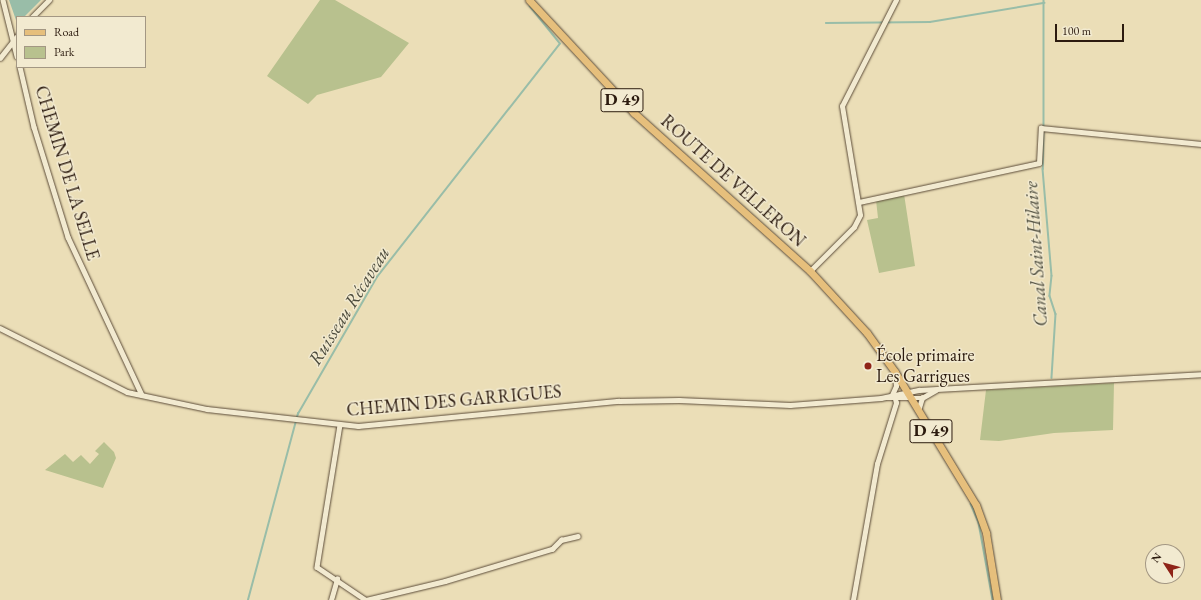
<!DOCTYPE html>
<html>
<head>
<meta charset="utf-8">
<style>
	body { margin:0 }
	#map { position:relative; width:1201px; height:600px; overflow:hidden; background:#ebdeb7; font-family:"EB Garamond",serif }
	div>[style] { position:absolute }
	.green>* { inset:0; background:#b8c18e }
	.water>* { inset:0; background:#99bda8 }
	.stream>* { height:1.5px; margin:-0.75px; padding:0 0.75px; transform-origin:0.75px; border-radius:0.75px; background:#99bda8 }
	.roads { filter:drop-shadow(0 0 1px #5c4c39) drop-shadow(0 0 1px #5c4c39) }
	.street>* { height:4.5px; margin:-2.25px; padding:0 2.25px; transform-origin:2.25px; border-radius:2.25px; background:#f2ead0 }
	.primary>* { height:7px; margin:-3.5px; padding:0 3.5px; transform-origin:3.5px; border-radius:3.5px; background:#e6bf7c }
	.dots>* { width:11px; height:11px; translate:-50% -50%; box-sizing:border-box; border:2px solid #f2ead0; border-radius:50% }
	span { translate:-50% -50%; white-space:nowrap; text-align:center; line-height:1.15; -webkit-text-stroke:3px #f2ead0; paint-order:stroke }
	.shield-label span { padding:1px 3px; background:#f2ead0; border:1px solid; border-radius:3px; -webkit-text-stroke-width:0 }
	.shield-label { font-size:17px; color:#2c1b0f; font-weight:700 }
	.street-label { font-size:18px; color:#2c1b0f }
	.poi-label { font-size:18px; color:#2c1b0f }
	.left { translate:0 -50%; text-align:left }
	.water-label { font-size:19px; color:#4d4c3d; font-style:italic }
	.legend { position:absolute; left:16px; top:16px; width:130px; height:52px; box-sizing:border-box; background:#f2ead0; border:1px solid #a39783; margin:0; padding:5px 7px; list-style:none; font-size:12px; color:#2c1b0f }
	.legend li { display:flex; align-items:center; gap:8px; height:20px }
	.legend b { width:20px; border:1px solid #a39783 }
	.north { position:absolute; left:1145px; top:544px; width:40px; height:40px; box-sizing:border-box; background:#f2ead0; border:1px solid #a39783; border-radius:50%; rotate:306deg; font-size:11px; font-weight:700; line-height:16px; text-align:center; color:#2c1b0f }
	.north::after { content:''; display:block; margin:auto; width:14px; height:18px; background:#8f2418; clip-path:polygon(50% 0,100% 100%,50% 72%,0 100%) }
	.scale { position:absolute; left:1055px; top:24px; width:69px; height:18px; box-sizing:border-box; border:2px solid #2c1b0f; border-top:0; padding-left:5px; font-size:12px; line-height:14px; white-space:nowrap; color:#2c1b0f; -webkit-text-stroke:3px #f2ead0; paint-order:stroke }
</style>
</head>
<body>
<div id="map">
	<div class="green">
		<div style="clip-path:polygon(320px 0,335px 0,409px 43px,381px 77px,317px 95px,308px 104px,267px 76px)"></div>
		<div style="clip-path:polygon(904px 194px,915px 266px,879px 273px,867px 220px,878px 218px,876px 200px)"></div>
		<div style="clip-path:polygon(1114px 383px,1113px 430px,1054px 433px,999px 441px,980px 440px,986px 390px)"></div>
		<div style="clip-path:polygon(104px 442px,114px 452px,116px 458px,103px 488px,45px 470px,65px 454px,73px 462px,81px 455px,90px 464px,99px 454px,95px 451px)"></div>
	</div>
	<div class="water">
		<div style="clip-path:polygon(9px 0,41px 0,24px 17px,17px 17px,17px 23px)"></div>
	</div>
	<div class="stream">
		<div style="left:1044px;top:0;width:128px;rotate:90deg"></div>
		<div style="left:826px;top:23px;width:104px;rotate:-0.6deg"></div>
		<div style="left:930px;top:22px;width:116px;rotate:-9.5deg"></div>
		<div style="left:1044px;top:130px;width:39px;rotate:91deg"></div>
		<div style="left:1043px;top:169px;width:107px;rotate:85.2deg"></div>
		<div style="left:1052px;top:276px;width:20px;rotate:96deg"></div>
		<div style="left:1050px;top:296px;width:19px;rotate:72deg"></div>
		<div style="left:1056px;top:314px;width:64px;rotate:93.6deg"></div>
		<div style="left:971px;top:504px;width:21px;rotate:67deg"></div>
		<div style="left:979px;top:523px;width:78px;rotate:79.7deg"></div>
		<div style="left:248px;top:600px;width:193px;rotate:-75deg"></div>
		<div style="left:298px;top:414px;width:158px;rotate:-60deg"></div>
		<div style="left:377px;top:277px;width:296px;rotate:-51.9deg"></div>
		<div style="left:560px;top:44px;width:48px;rotate:-129deg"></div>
	</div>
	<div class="roads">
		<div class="street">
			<div style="left:3px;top:0;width:58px;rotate:76deg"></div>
			<div style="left:32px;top:17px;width:24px;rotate:-45deg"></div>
			<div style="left:0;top:58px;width:28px;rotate:-52deg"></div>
			<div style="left:20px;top:67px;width:62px;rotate:76.9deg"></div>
			<div style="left:34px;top:127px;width:115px;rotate:72.8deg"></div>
			<div style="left:68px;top:237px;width:174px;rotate:64.9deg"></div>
			<div style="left:859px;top:202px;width:184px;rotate:-12.2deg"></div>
			<div style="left:1039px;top:163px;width:35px;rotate:-87deg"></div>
			<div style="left:1041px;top:128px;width:161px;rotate:5.7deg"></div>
			<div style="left:810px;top:271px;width:62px;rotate:-45deg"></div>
			<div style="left:854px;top:227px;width:13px;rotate:-63deg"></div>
			<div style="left:860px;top:215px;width:110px;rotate:-99.4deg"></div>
			<div style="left:842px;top:106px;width:119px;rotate:-63deg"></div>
			<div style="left:0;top:328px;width:142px;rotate:26.7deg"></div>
			<div style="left:127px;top:392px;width:82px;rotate:12deg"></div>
			<div style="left:207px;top:409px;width:152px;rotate:6.4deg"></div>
			<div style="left:358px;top:426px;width:262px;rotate:-5.5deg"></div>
			<div style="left:619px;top:401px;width:60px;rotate:-1deg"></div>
			<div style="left:679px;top:400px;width:111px;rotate:2.6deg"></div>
			<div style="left:790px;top:405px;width:91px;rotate:-4.4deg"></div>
			<div style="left:881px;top:398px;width:39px;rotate:-12deg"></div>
			<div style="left:919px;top:390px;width:282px;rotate:-3.2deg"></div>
			<div style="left:892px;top:395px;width:10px;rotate:-66deg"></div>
			<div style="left:896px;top:386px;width:10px;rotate:-96deg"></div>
			<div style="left:884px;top:398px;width:38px"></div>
			<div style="left:918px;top:411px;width:14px;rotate:-73deg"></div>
			<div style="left:922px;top:398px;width:16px;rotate:-30deg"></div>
			<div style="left:340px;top:425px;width:144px;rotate:99.2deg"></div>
			<div style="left:317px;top:567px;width:59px;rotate:34deg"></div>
			<div style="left:331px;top:600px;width:22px;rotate:-74deg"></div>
			<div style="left:366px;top:600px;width:81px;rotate:-13.5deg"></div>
			<div style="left:445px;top:581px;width:112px;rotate:-16.7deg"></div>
			<div style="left:552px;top:549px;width:13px;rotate:-45deg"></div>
			<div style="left:561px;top:540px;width:17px;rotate:-13deg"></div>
			<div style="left:853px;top:600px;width:138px;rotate:-80deg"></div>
			<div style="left:877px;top:464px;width:64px;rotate:-72.7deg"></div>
			<div style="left:896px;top:403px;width:8px;rotate:-104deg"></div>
		</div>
		<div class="primary">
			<div style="left:529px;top:0;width:154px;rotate:47.1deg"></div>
			<div style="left:634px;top:113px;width:237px;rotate:41.9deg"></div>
			<div style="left:810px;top:271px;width:84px;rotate:47.4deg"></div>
			<div style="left:867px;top:333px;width:48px;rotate:54.3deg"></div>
			<div style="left:895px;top:372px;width:156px;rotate:58.7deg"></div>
			<div style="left:976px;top:505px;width:30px;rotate:70deg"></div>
			<div style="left:986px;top:533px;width:68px;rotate:80.7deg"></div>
		</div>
	</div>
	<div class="dots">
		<div style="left:868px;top:366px;background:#8f2418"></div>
	</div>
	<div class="shield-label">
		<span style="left:622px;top:100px">D 49</span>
		<span style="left:931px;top:431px">D 49</span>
	</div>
	<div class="street-label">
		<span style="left:67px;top:173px;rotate:73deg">CHEMIN DE LA SELLE</span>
		<span style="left:733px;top:181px;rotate:42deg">ROUTE DE VELLERON</span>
		<span style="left:454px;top:401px;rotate:-5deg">CHEMIN DES GARRIGUES</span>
	</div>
	<div class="poi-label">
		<span class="left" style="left:876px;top:366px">École primaire<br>Les Garrigues</span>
	</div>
	<div class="water-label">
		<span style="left:1036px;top:254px;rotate:-94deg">Canal Saint-Hilaire</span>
		<span style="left:349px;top:306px;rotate:-58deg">Ruisseau Récaveau</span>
	</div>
	<ul class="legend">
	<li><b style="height:5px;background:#e6bf7c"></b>Road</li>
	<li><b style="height:11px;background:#b8c18e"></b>Park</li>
	</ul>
	<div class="north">N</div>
	<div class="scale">100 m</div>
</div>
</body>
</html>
